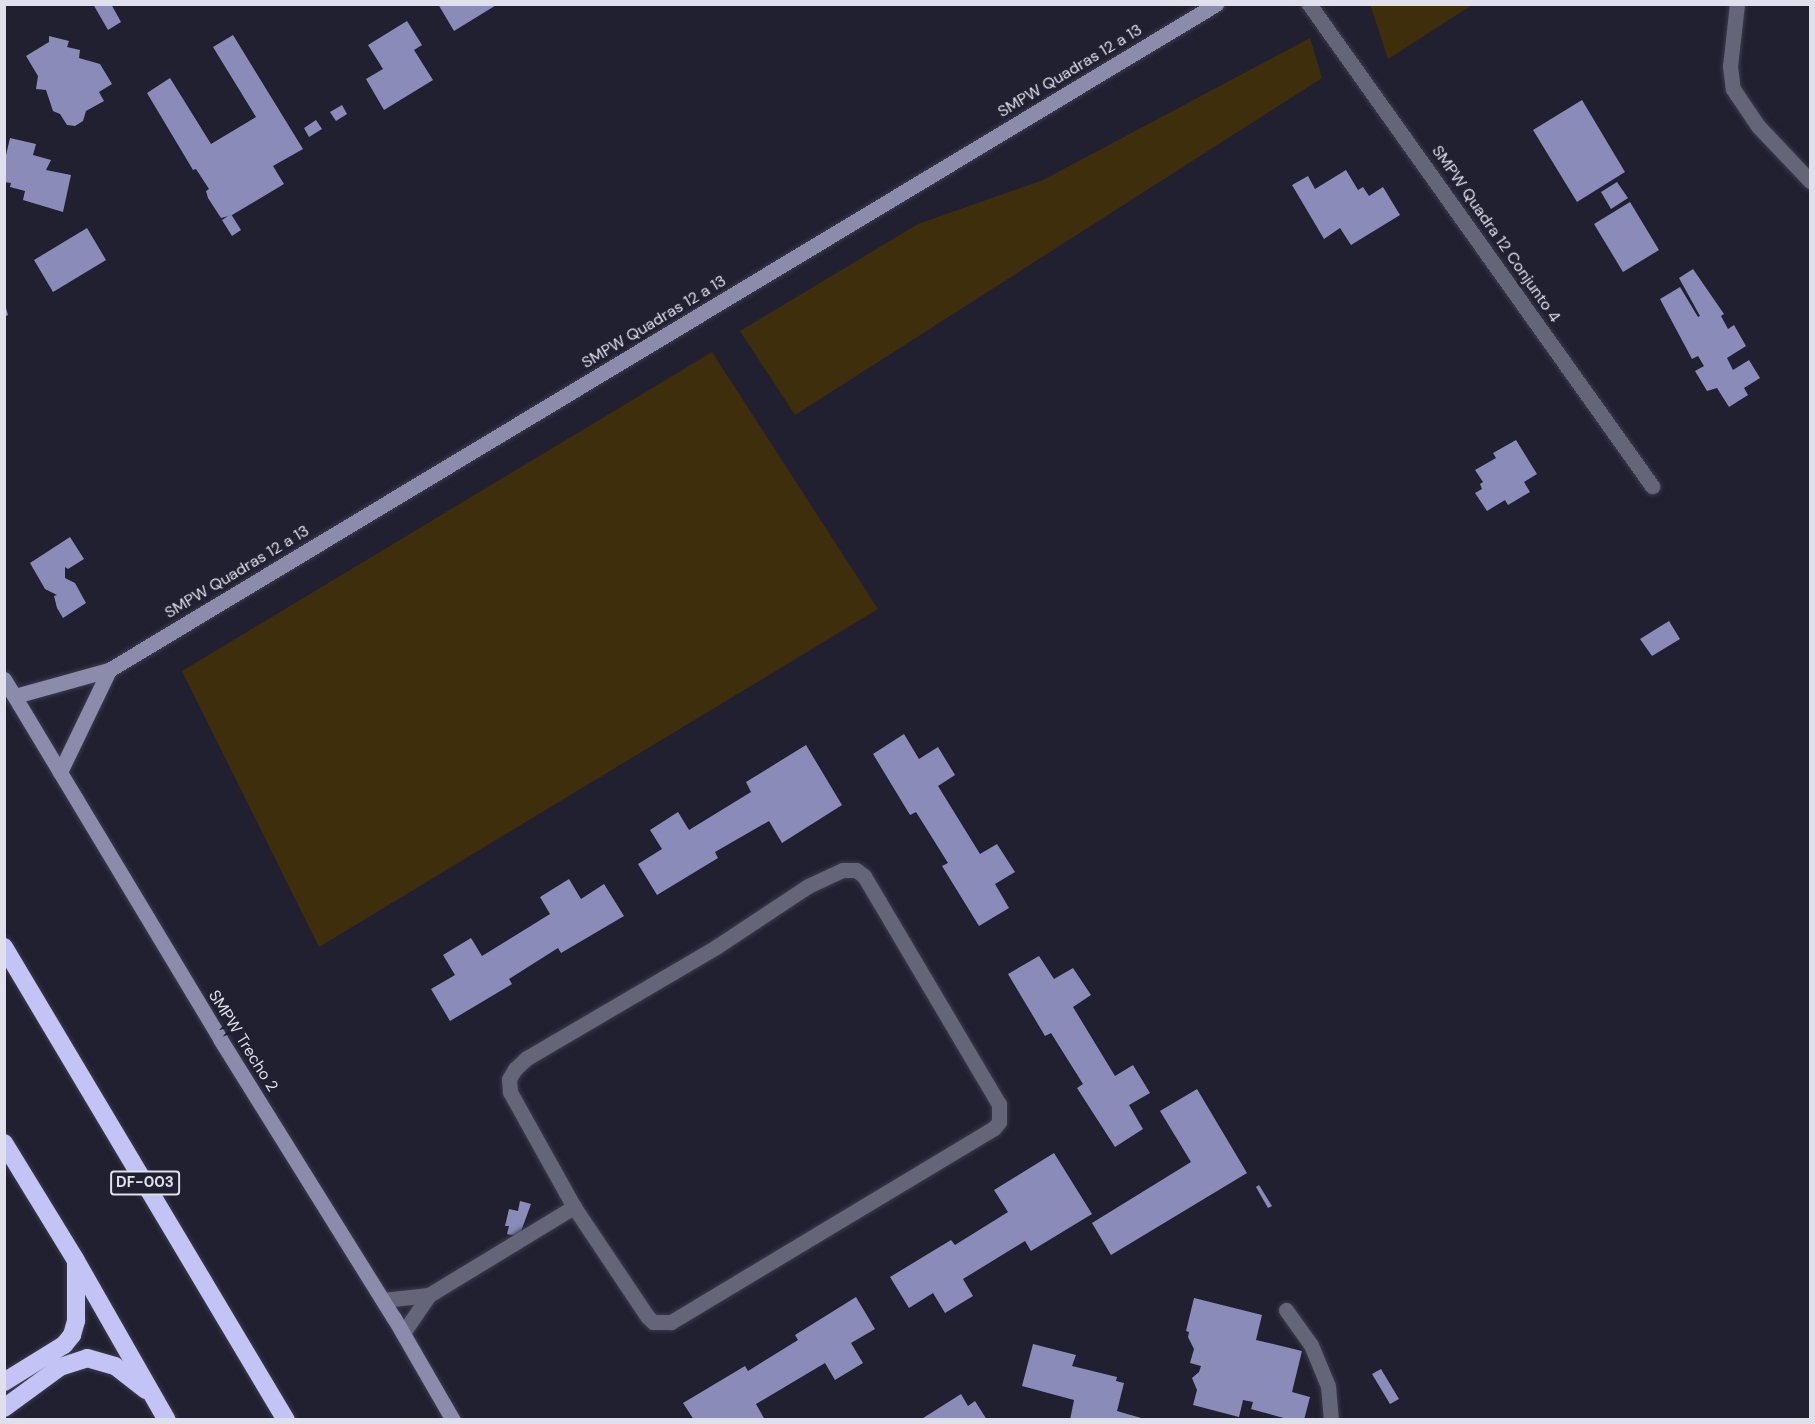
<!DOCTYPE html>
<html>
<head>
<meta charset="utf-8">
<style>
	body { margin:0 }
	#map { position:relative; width:1815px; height:1424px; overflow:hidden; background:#202031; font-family:"DM Sans",sans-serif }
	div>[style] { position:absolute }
	.green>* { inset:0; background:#3f2e0c }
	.building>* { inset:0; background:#8b8bba }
	.roads { filter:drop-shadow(0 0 2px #3b3b4b) drop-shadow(0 0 2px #3b3b4b) }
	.street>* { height:15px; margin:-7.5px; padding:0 7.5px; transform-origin:7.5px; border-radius:7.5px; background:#656579 }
	.secondary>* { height:15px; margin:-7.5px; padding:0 7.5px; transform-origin:7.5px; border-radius:7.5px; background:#8b8bab }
	.highway>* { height:18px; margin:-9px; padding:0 9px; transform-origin:9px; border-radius:9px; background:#c3c3f6 }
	span { translate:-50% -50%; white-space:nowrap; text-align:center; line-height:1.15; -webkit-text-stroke:6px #202031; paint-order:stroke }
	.shield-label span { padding:2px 4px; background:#202031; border:2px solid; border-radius:4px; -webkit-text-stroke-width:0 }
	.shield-label { font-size:15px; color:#dfe0eb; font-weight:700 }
	.street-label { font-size:16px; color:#dfe0eb }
	.frame { position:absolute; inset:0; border:6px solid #dfe0eb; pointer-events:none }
</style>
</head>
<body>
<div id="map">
	<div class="green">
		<div style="clip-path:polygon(1370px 4px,1472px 4px,1472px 5px,1388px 59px)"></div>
		<div style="clip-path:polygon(1310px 38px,1322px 78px,795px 415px,740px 331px,918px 224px,1043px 180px)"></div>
		<div style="clip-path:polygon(712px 352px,878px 609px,319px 947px,182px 671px)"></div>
	</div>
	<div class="building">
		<div style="clip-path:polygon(93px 4px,111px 4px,121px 22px,108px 30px)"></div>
		<div style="clip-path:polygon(438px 4px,498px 4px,454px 31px)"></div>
		<div style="clip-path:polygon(407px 21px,422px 45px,414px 50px,433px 80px,384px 110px,366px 79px,383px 69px,368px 45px)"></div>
		<div style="clip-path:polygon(233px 35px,303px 149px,273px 166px,284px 184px,232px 215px,221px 218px,208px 198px,206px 191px,209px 189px,196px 169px,193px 170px,147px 93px,170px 78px,211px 144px,256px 117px,213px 47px)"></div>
		<div style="clip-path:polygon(49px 36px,69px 41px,67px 47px,80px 50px,79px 58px,100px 64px,112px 84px,99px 92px,104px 101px,86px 111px,83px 121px,75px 126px,67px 125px,60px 114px,53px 111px,46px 90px,36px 89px,38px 76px,26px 56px,49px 42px)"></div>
		<div style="clip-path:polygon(1582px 100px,1625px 172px,1577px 202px,1533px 130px)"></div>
		<div style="clip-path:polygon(342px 105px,347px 114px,336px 121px,330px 112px)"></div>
		<div style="clip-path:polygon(316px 120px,322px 129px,309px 137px,304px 128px)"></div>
		<div style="clip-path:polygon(10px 138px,36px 144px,33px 155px,51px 160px,46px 170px,71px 175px,63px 212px,23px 200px,25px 191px,10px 187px,11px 183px,4px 182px,6px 155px)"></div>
		<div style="clip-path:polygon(1346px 170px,1358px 190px,1363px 187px,1369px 196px,1383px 187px,1400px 215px,1351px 245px,1340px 228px,1324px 239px,1292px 185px,1308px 176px,1315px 189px)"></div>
		<div style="clip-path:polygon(1617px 182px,1628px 198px,1611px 209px,1601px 192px)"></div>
		<div style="clip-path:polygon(1630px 202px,1659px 250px,1623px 272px,1594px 224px)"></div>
		<div style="clip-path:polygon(231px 214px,241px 230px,232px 236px,222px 220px)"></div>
		<div style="clip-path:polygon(87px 228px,106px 260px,53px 292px,34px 260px)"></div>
		<div style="clip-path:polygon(1693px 269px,1724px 314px,1721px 316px,1728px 329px,1734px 325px,1746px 346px,1727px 358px,1733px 370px,1749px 360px,1760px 378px,1744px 388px,1748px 395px,1729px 407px,1717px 388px,1707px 391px,1695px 371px,1704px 366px,1698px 356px,1692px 359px,1660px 299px,1680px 287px,1698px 317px,1700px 316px,1679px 278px)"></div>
		<div style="clip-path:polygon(4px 301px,8px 315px,4px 317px)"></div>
		<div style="clip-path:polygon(1516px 440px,1537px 474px,1524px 482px,1530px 492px,1508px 505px,1505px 500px,1487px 511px,1475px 493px,1482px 489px,1480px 484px,1483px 482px,1475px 470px,1496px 458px,1493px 453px)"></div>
		<div style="clip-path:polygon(70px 537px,84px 559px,68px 569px,65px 567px,65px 578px,75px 583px,86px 603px,63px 618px,57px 608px,54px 596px,57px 595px,45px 589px,30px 563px)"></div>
		<div style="clip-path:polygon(1669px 621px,1680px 639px,1652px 656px,1640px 639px)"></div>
		<div style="clip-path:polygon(904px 734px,919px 759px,938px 747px,955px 775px,938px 786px,980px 854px,997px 844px,1015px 872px,995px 884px,1009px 908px,979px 926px,942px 866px,948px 863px,916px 812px,910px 815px,873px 754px)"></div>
		<div style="clip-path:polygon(806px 745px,842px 805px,782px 843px,769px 821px,715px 852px,718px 858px,657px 895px,638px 864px,662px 849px,650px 830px,678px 812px,689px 830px,751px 792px,746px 782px)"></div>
		<div style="clip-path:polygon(569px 879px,581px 899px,604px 884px,624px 916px,561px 953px,558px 948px,509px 979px,512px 984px,450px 1021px,431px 989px,455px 975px,443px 955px,471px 938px,482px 956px,550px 914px,540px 897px)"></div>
		<div style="clip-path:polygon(1039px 956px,1054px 979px,1073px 968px,1091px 995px,1073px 1007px,1115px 1076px,1133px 1065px,1150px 1093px,1129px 1105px,1143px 1129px,1115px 1147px,1077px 1088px,1083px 1084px,1051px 1033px,1045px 1036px,1008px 974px)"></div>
		<div style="clip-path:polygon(1197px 1089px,1247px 1173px,1111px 1255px,1092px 1223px,1191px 1162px,1160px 1111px)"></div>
		<div style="clip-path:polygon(1054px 1153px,1092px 1214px,1031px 1251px,1025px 1241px,963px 1279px,973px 1296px,945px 1313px,933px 1293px,909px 1308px,890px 1277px,951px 1240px,955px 1245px,1008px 1212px,994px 1190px)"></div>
		<div style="clip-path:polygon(1259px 1185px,1272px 1206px,1268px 1208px,1256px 1187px)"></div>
		<div style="clip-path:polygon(520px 1201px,531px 1204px,519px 1237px,507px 1234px,509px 1226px,505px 1226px,509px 1209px,518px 1211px)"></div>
		<div style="clip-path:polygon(856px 1297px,875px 1329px,851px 1343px,863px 1363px,835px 1380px,825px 1363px,756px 1404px,765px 1420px,694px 1420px,683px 1403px,745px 1366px,748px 1371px,798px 1340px,795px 1335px)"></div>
		<div style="clip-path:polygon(1194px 1298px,1262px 1315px,1256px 1340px,1302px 1351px,1292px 1392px,1310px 1397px,1304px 1420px,1291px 1420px,1251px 1409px,1253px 1402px,1243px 1400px,1239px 1417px,1193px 1405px,1197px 1390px,1192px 1378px,1199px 1372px,1201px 1366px,1190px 1363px,1194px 1349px,1188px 1337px,1189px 1332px,1186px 1331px)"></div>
		<div style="clip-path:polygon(1033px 1344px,1076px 1355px,1072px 1366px,1117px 1377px,1116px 1381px,1124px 1383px,1117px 1411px,1148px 1420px,1070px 1420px,1074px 1400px,1022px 1386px)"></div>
		<div style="clip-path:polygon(1381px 1369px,1399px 1399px,1390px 1404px,1372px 1374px)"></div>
		<div style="clip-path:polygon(961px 1394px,968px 1406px,975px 1401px,987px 1420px,920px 1420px)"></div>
	</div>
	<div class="roads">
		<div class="street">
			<div style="left:1309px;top:4px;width:592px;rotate:54.56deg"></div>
			<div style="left:1737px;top:4px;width:62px;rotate:96.4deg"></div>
			<div style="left:1730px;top:66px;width:23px;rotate:83deg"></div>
			<div style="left:1733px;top:89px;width:45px;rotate:56deg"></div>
			<div style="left:1758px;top:126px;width:76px;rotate:46.6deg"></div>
			<div style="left:843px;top:870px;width:13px"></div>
			<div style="left:856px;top:870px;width:10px;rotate:37deg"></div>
			<div style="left:864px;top:876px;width:265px;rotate:59.4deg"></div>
			<div style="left:999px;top:1104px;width:18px;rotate:90deg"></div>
			<div style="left:999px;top:1122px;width:8px;rotate:130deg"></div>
			<div style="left:994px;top:1128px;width:377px;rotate:149deg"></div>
			<div style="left:671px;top:1322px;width:18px;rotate:180deg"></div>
			<div style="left:653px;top:1322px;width:8px;rotate:-135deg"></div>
			<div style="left:647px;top:1316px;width:131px;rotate:-123.8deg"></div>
			<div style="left:574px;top:1207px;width:132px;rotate:-119.1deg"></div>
			<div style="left:510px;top:1092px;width:13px;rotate:-94deg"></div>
			<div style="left:509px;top:1079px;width:12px;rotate:-59deg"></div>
			<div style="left:515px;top:1069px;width:16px;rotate:-43deg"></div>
			<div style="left:527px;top:1058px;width:219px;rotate:-30.4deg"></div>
			<div style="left:716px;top:947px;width:110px;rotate:-33.5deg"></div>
			<div style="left:808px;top:886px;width:38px;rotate:-25deg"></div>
			<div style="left:383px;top:1300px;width:46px;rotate:-6.2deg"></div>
			<div style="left:429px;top:1295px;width:170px;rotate:-31.3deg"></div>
			<div style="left:1286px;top:1310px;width:43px;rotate:54.5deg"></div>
			<div style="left:1311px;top:1345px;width:44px;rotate:67.5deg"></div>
			<div style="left:1328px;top:1386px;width:34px;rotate:85deg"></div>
			<div style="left:403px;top:1333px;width:46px;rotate:-55.6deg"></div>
		</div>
		<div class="secondary">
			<div style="left:4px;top:679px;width:420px;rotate:59deg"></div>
			<div style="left:220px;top:1039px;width:329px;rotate:58.1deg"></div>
			<div style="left:394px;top:1318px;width:118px;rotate:60deg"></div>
			<div style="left:15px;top:696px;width:98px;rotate:-15.5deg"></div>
			<div style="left:109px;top:670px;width:1292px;rotate:-31.03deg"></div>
			<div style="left:60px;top:772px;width:113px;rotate:-64.3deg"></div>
		</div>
		<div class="highway">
			<div style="left:4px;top:947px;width:551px;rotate:59.2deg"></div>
			<div style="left:4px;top:1143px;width:136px;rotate:58.5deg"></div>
			<div style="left:75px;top:1259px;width:185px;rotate:60.3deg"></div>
			<div style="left:4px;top:1382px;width:70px;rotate:-31.7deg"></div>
			<div style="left:64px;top:1345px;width:13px;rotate:-51deg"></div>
			<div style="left:72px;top:1335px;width:15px;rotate:-74deg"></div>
			<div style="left:76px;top:1321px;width:60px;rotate:-90deg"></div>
			<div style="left:4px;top:1408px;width:69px;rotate:-36.2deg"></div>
			<div style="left:60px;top:1367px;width:28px;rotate:-18deg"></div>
			<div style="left:87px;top:1358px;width:29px;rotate:16deg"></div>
			<div style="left:115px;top:1366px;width:39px;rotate:38deg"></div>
		</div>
	</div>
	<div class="shield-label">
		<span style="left:145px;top:1183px">DF-003</span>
	</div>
	<div class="street-label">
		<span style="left:1070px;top:71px;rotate:-31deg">SMPW Quadras 12 a 13</span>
		<span style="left:1496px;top:234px;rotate:55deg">SMPW Quadra 12 Conjunto 4</span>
		<span style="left:654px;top:322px;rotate:-31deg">SMPW Quadras 12 a 13</span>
		<span style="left:237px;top:572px;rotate:-31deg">SMPW Quadras 12 a 13</span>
		<span style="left:243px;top:1041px;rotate:58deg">SMPW Trecho 2</span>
	</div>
	<div class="frame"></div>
</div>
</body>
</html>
